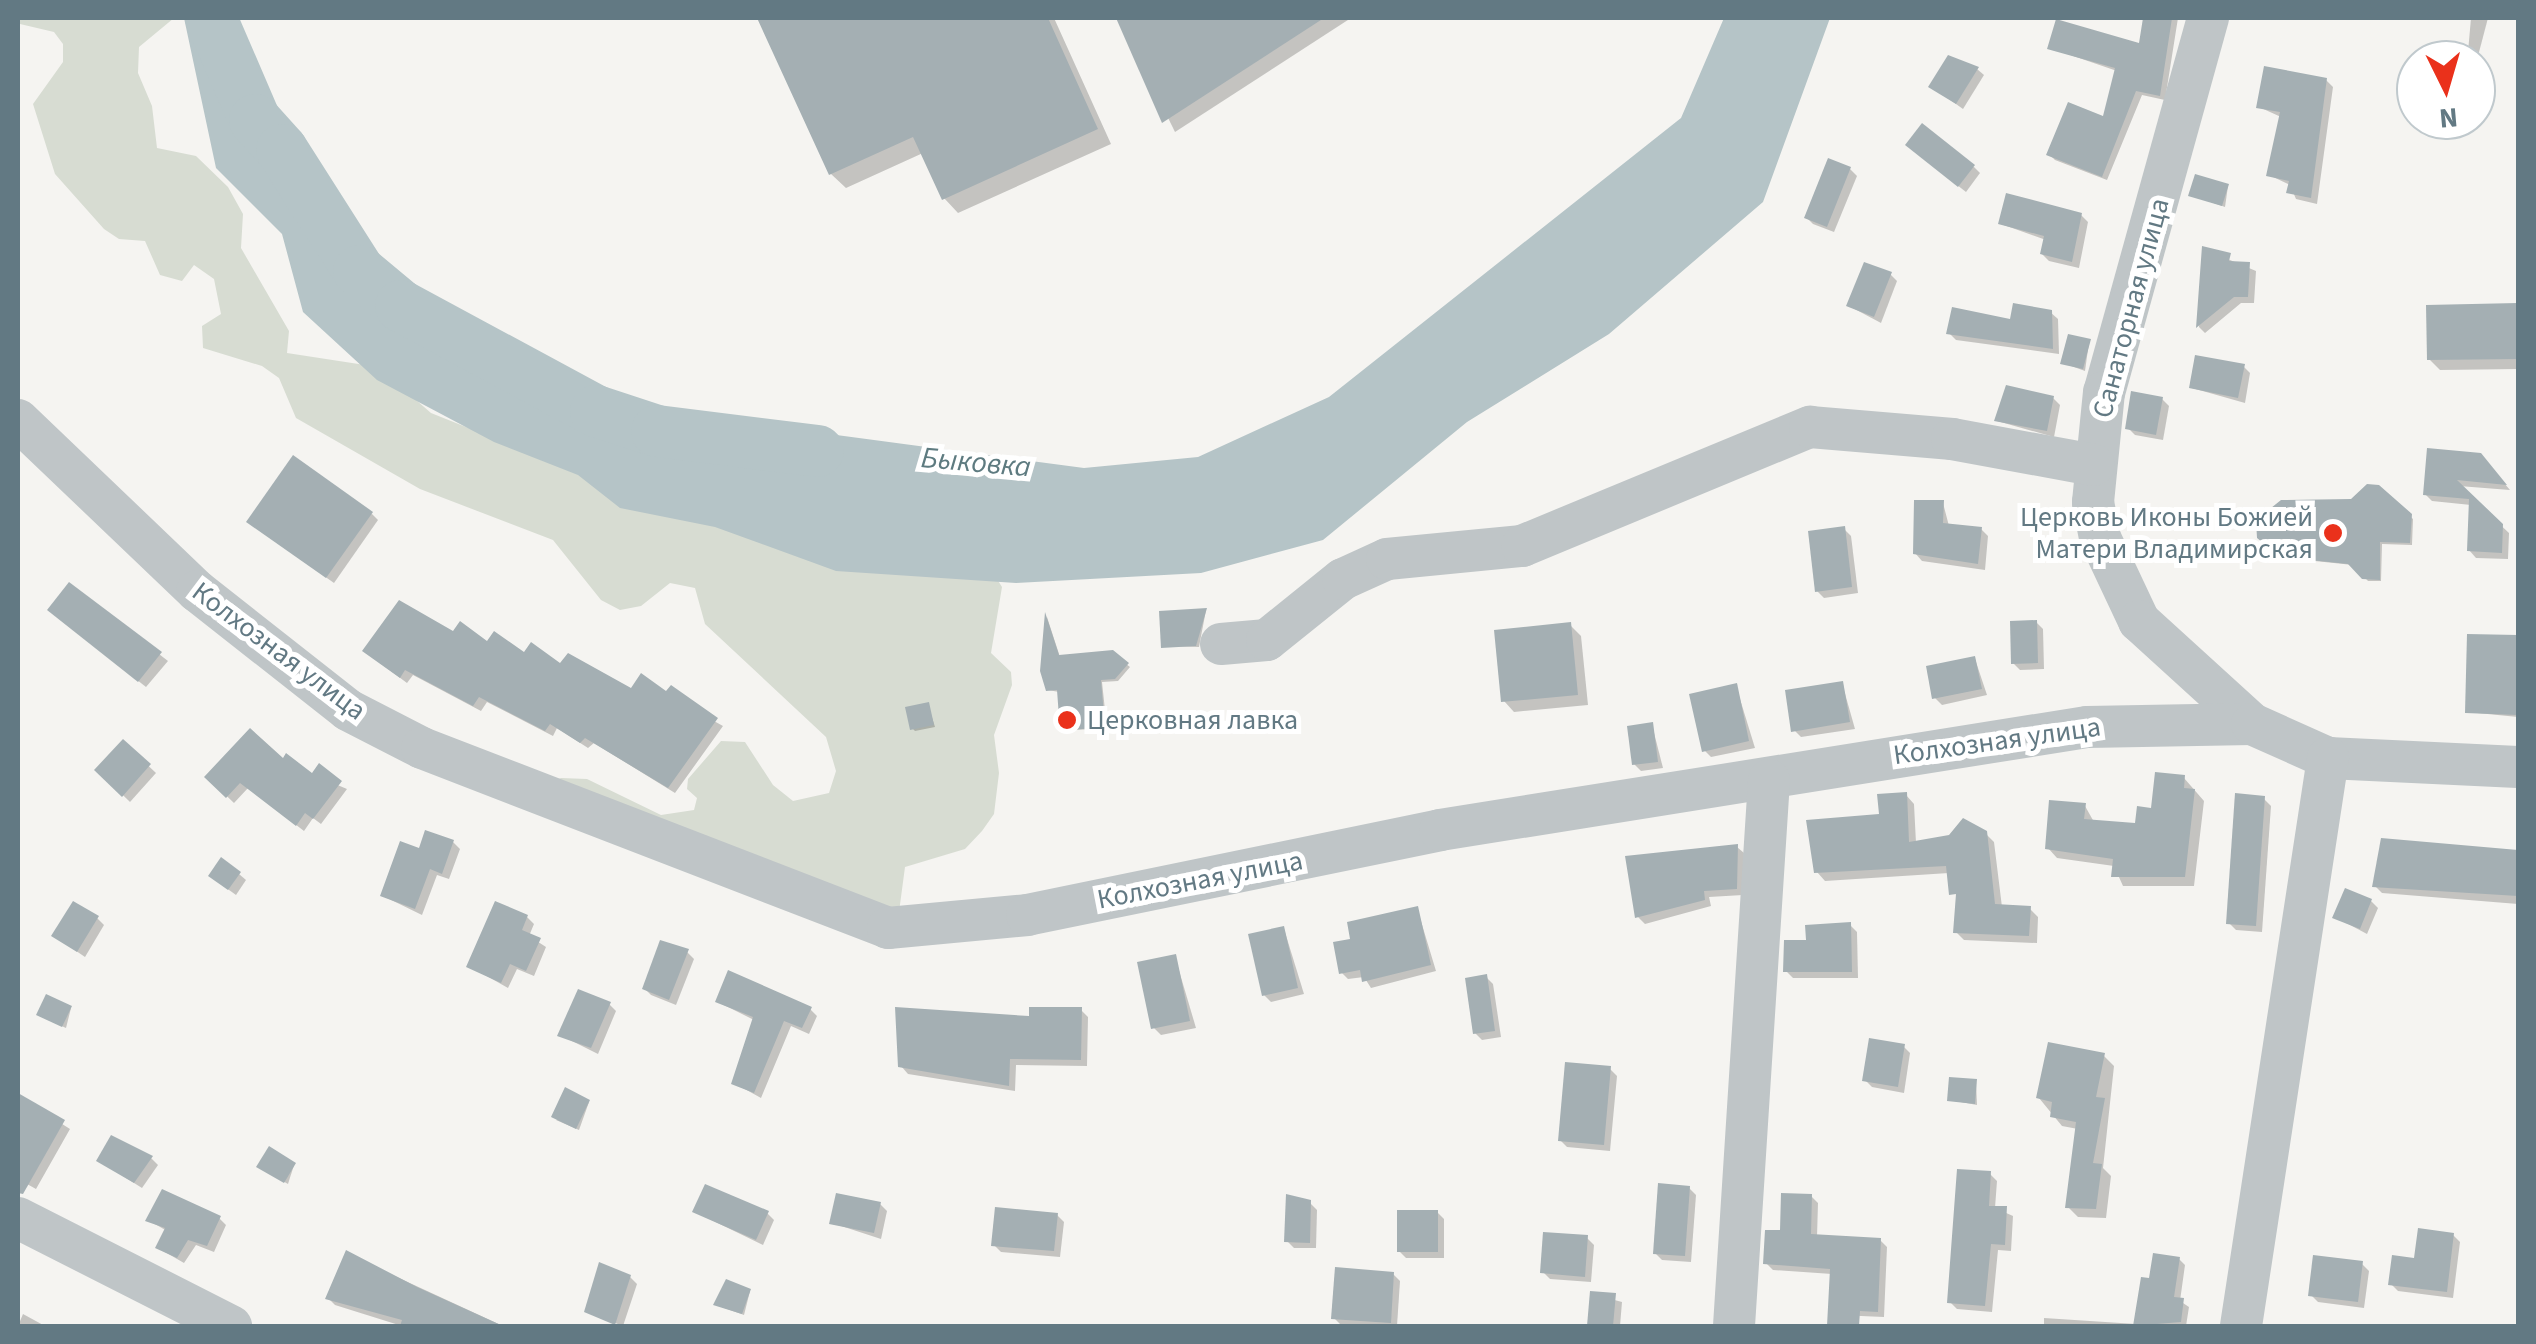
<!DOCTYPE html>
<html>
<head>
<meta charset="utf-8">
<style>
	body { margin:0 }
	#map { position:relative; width:2536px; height:1344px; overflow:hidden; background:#f5f4f1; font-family:"Source Sans 3",sans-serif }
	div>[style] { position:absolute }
	.green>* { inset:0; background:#d7dcd2 }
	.water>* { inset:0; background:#b5c4c7 }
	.shadow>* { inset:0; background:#0003 }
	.river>* { height:52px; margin:-26px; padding:0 26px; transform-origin:26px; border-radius:26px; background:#b5c4c7 }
	.building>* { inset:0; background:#a4afb3 }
	.minor>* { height:42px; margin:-21px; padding:0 21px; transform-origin:21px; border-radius:21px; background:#bfc5c7 }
	.dots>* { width:28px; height:28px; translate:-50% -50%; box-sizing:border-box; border:5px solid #fff; border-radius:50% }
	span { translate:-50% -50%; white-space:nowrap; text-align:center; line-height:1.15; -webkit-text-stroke:10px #fff; paint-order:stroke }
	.street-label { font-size:28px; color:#627983 }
	.poi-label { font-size:28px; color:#627983 }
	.right { translate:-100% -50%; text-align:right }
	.left { translate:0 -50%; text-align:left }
	.water-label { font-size:30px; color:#5e7b80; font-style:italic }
	.frame { position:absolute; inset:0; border:20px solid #627983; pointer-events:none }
	.north { position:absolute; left:2396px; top:40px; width:100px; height:100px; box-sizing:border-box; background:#fff; border:2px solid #c0c9cd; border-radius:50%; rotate:175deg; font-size:28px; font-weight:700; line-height:40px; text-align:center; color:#627983 }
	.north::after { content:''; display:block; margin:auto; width:35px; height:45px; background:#ea311b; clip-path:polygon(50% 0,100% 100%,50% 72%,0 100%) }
</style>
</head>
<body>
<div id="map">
	<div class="green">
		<div style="clip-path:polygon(18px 18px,174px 18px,139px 47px,138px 73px,152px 106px,157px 148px,196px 156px,228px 187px,243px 214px,241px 248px,289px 331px,287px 353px,378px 367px,431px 413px,471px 429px,995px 576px,1002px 587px,991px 653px,1011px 672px,1012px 685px,994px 735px,999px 773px,994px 814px,982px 831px,965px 849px,905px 867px,899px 912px,539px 787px,561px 778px,587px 779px,661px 815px,694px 810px,697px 798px,687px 789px,688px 779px,721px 741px,745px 742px,773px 785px,793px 801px,829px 793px,836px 771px,826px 737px,705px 624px,695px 588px,670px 583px,641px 606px,620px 610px,601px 600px,553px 540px,420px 489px,296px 418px,279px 378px,262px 366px,203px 348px,202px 326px,221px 314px,214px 279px,194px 265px,182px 281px,160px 275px,145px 241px,119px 239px,104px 229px,55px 174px,33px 104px,63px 62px,63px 44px,54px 32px,20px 24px)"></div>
	</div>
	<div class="water">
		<div style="clip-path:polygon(184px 18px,203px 18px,224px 102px,272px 180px,397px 322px,628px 446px,697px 449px,829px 434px,1084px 468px,1198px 457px,1329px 397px,1681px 118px,1724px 18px,1830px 18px,1763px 202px,1609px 334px,1467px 422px,1323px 540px,1201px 573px,1016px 583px,836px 571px,715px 527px,620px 508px,578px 475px,494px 442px,377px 380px,303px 312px,282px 234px,216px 168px)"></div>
	</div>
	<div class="shadow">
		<div style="clip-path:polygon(760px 18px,1054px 18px,1111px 144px,958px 213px,944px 198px,923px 153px,846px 188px,831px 174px)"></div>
		<div style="clip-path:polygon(1119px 18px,1351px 18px,1175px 132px)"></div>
		<div style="clip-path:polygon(2146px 18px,2178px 18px,2165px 100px,2142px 95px,2107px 180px,2055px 160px,2049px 154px,2105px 120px,2117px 71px,2050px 48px,2141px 46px)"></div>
		<div style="clip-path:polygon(2471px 18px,2488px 18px,2478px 56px,2468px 52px)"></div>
		<div style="clip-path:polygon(1977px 69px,1984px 75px,1963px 109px,1932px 87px)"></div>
		<div style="clip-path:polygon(2326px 80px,2333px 87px,2317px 204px,2296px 199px,2290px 185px,2269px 175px,2281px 117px,2259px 107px)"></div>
		<div style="clip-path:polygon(1915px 152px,1974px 167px,1980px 173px,1966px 192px)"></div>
		<div style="clip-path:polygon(1850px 169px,1857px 176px,1834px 232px,1813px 224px,1806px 217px)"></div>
		<div style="clip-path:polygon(2228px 186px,2225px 207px,2191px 195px)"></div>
		<div style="clip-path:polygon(2081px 215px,2088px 222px,2079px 268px,2049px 261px,2042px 254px,2046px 240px,2001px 224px)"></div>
		<div style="clip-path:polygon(2204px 249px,2256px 271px,2254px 303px,2241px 303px,2205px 333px,2199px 327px)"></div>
		<div style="clip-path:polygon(1890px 274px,1897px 281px,1881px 323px,1849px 306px)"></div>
		<div style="clip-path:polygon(2518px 306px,2518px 369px,2440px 370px,2429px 359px,2428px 307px)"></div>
		<div style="clip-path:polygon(2050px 312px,2058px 319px,2059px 354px,1956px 340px,1949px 333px)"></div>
		<div style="clip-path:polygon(2089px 342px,2085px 371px,2063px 363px)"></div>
		<div style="clip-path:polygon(2243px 366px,2250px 373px,2245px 403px,2192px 388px)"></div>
		<div style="clip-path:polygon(2053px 398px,2060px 405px,2054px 437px,1997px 421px)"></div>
		<div style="clip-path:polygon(2162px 399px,2169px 406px,2163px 440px,2135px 435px,2128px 428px)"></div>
		<div style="clip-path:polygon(2488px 464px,2510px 490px,2459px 486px,2509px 533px,2508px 559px,2476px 558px,2469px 550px,2471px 505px,2432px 501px,2425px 494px)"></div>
		<div style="clip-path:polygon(2378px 487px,2413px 519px,2412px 545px,2382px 544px,2381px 581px,2368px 581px,2353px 565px,2286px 558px,2263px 540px)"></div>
		<div style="clip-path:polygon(1943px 503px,1949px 526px,1981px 529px,1988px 536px,1985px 570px,1922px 561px,1915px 553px)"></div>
		<div style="clip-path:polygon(372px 514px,378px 520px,334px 583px,256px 528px)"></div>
		<div style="clip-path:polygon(1844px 529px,1851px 536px,1858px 593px,1824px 598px,1817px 591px)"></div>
		<div style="clip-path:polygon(70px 585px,168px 661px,146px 687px,57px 617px)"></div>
		<div style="clip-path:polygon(1206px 610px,1199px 647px,1163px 646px)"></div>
		<div style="clip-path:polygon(1047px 617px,1060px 657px,1112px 653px,1130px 667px,1118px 681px,1102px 682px,1107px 729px,1063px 730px,1059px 692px,1048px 690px,1042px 670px)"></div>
		<div style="clip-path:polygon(2036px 622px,2043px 629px,2044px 669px,2020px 670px,2013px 663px)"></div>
		<div style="clip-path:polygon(1570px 625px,1581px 636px,1588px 705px,1514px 712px,1504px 701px)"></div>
		<div style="clip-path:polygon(453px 635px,632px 691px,667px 695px,723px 726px,675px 793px,594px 743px,588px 748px,557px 728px,553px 736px,487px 702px,481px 711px,413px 675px,407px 683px,372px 657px)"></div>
		<div style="clip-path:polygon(2469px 636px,2518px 638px,2518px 717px,2467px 712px)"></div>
		<div style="clip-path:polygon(1975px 659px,1987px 695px,1942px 705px,1935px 698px)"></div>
		<div style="clip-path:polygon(1842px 683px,1855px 729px,1801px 737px,1794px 730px)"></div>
		<div style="clip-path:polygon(1736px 686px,1755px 748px,1711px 757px,1704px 750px)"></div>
		<div style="clip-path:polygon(928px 705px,935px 727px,915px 731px,912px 728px)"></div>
		<div style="clip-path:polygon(1652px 725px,1663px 768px,1641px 771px,1634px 764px)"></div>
		<div style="clip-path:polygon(123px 742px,156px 773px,130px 802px,97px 770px)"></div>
		<div style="clip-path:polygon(283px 762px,347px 789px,321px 824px,313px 818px,304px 831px,248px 788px,234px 803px,207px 777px)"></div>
		<div style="clip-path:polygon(2184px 778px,2204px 801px,2194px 886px,2123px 886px,2114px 866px,2057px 858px,2048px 848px,2085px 806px,2094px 822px,2138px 826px)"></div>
		<div style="clip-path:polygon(1906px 795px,1914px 804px,1916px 843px,1985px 833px,1994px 842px,2002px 907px,2030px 909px,2038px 917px,2037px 943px,1964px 940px,1956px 932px,1958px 901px,1949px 873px,1825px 881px,1817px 872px)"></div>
		<div style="clip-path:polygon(2264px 799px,2271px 806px,2262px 932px,2236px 930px,2229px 923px)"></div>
		<div style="clip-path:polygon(2383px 841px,2518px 857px,2518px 904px,2382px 893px,2375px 886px)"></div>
		<div style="clip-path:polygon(453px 842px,460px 849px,449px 879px,437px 875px,422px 915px,383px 896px,420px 851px)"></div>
		<div style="clip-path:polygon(1737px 847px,1744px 853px,1743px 895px,1709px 897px,1711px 906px,1645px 924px,1638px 917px)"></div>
		<div style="clip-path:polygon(239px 874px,246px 880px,236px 895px,218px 882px)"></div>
		<div style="clip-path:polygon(2371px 901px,2378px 908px,2367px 934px,2335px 917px)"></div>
		<div style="clip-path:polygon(1417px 908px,1436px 971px,1371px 988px,1364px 977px,1348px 979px,1341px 972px,1353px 942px)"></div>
		<div style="clip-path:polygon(527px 917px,534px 924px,529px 936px,546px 947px,534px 976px,517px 969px,508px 988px,469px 966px)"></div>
		<div style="clip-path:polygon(97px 918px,104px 925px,85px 957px,54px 936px)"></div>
		<div style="clip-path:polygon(1850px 925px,1857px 932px,1858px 978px,1793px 978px,1786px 971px,1809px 942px)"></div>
		<div style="clip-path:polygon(1284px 929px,1304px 994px,1271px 1002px,1264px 995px)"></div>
		<div style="clip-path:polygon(687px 952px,694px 959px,676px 1005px,651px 995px,644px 988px)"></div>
		<div style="clip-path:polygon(1175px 957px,1196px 1028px,1161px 1035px,1154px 1028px)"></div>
		<div style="clip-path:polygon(1486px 977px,1493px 984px,1501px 1037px,1482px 1040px,1475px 1033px)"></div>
		<div style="clip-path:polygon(718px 1002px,810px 1009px,817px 1016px,809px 1034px,791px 1026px,761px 1098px,734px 1083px,754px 1020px)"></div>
		<div style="clip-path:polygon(609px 1004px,616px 1011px,598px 1054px,560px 1035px)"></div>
		<div style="clip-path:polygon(71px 1008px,66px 1028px,42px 1017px)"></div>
		<div style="clip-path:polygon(1081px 1010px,1088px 1017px,1087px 1066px,1016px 1065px,1015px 1091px,908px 1074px,901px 1066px,1031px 1018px)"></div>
		<div style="clip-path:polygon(1903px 1046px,1910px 1053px,1904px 1093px,1872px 1087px,1865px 1080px)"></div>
		<div style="clip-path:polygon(2104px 1056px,2114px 1066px,2103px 1168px,2111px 1176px,2106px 1218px,2078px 1217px,2068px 1207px,2078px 1129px,2062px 1126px,2039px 1098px)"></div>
		<div style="clip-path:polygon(1610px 1069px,1617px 1076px,1610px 1151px,1567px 1147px,1560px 1140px)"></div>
		<div style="clip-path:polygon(1976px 1082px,1977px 1105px,1950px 1100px)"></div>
		<div style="clip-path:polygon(18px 1096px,70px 1129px,36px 1189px,18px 1179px,23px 1130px)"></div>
		<div style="clip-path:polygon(589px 1102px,579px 1130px,556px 1120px)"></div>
		<div style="clip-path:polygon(151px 1158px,158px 1165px,142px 1188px,99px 1161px)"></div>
		<div style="clip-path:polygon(294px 1165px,288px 1184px,262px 1169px)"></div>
		<div style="clip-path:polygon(1990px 1174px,1997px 1181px,1995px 1208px,2013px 1216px,2011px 1251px,1998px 1250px,1992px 1312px,1957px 1309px,1950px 1302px)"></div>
		<div style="clip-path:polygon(1689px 1188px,1696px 1195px,1691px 1262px,1662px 1260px,1655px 1253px)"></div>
		<div style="clip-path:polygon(1811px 1196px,1818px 1203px,1817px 1237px,1880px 1240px,1887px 1247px,1884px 1317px,1838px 1315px,1832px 1274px,1773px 1270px,1766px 1263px)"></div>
		<div style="clip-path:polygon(1310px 1203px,1317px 1210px,1316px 1248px,1294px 1248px,1287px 1241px)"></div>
		<div style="clip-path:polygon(880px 1204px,887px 1211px,881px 1239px,832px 1223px)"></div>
		<div style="clip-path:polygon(695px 1212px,767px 1213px,774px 1220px,763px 1245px)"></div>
		<div style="clip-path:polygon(1437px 1212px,1444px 1219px,1444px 1258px,1406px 1258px,1399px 1251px)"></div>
		<div style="clip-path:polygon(1057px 1215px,1064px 1222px,1060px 1257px,1001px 1252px,994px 1245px)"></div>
		<div style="clip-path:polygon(219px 1218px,226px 1225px,214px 1252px,196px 1245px,184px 1263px,158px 1248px,167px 1231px,148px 1220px)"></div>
		<div style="clip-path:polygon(2453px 1235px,2460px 1242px,2453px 1298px,2398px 1291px,2391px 1284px)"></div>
		<div style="clip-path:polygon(1587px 1238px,1594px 1245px,1591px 1282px,1550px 1279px,1543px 1272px)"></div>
		<div style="clip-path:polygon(347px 1254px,503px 1326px,402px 1326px,335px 1305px,328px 1298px)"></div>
		<div style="clip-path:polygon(2179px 1259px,2185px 1265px,2180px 1301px,2189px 1307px,2186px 1326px,2044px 1326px,2044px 1318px,2136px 1324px,2151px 1281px)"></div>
		<div style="clip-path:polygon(2362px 1264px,2369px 1271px,2364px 1308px,2318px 1302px,2311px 1295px)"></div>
		<div style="clip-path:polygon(1393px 1274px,1400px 1281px,1397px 1326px,1341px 1325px,1334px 1318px)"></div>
		<div style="clip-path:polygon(630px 1277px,637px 1284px,623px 1326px,587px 1312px)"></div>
		<div style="clip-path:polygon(750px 1291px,744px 1315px,716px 1305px)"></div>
		<div style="clip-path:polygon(1592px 1294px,1622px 1302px,1620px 1326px,1590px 1326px)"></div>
		<div style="clip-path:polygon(23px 1314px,45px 1326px,18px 1326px)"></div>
	</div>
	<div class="river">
		<div style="left:211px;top:18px;width:111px;rotate:66.7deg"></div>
		<div style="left:255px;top:120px;width:40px;rotate:48deg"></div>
		<div style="left:282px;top:150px;width:143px;rotate:57.5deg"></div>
		<div style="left:359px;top:271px;width:55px;rotate:39.8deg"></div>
		<div style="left:401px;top:306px;width:221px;rotate:28.3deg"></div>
		<div style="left:596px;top:411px;width:64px;rotate:18.2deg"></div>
		<div style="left:657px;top:431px;width:162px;rotate:7.1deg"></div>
	</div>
	<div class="building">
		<div style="clip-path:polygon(757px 18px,1048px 18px,1098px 129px,942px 200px,913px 137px,829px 175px)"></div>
		<div style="clip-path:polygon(1116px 18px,1324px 18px,1162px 123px)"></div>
		<div style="clip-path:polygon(2143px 18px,2172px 18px,2160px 96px,2136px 91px,2102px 177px,2046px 155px,2068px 102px,2103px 116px,2115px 68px,2047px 49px,2056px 19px,2139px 43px)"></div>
		<div style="clip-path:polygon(1948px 55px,1979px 67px,1956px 104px,1928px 87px)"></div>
		<div style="clip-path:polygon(2264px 66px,2327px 78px,2311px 198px,2286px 193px,2289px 181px,2266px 176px,2280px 112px,2256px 108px)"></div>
		<div style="clip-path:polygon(1922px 123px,1975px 165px,1958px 187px,1905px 145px)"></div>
		<div style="clip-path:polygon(1828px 158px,1851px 167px,1827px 227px,1804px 218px)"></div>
		<div style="clip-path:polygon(2195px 174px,2229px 184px,2222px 206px,2188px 196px)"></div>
		<div style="clip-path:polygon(2006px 193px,2082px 213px,2072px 262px,2040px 254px,2044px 236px,1998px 224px)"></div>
		<div style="clip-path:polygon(2202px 246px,2231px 253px,2229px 261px,2250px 262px,2248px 297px,2234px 297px,2196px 328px)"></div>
		<div style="clip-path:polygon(1864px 262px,1892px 272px,1874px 317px,1846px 306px)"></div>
		<div style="clip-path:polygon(2013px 303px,2052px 310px,2053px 349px,1946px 334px,1952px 307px,2010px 319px)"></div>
		<div style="clip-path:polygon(2518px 303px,2518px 359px,2427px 360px,2426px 305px)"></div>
		<div style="clip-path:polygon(2068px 334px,2091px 339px,2083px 369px,2060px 364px)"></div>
		<div style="clip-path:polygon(2195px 355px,2245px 364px,2238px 398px,2189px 388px)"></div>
		<div style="clip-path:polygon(2006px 385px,2054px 396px,2047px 431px,1994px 421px)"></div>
		<div style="clip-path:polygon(2131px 391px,2163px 397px,2156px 435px,2125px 429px)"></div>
		<div style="clip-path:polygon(2427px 448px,2481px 453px,2507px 485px,2457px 480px,2503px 524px,2502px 553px,2467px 551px,2469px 499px,2423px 495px)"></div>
		<div style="clip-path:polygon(293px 455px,373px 512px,326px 578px,246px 522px)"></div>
		<div style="clip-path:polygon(2367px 484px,2379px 485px,2412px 514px,2410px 543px,2380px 542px,2380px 580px,2362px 579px,2348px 564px,2281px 557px,2257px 538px,2256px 520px,2281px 500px,2351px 499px)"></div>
		<div style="clip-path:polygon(1914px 500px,1944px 500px,1943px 523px,1982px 527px,1978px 564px,1913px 554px)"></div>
		<div style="clip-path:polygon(1845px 526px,1852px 587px,1815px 592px,1808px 531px)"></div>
		<div style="clip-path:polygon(69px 582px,162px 652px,138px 682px,47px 610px)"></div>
		<div style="clip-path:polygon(399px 600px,453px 631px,460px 621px,487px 641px,494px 631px,524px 652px,531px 642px,560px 663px,568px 653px,631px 688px,641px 673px,666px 691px,671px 685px,718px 718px,668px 788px,585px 738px,580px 743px,550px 724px,545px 731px,479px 697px,473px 706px,405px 670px,400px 678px,362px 651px)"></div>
		<div style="clip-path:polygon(1207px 608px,1196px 646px,1161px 648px,1159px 611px)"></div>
		<div style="clip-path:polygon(1045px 612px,1059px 655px,1113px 650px,1129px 663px,1115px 679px,1101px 680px,1105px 727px,1060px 731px,1057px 690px,1046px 691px,1040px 671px)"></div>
		<div style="clip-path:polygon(2037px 620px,2038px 663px,2011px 664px,2010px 621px)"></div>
		<div style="clip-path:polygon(1571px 622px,1578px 695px,1501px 702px,1494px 630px)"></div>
		<div style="clip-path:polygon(2467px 634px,2518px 635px,2518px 715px,2465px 713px)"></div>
		<div style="clip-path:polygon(1975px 656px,1982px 689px,1932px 699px,1926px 666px)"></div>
		<div style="clip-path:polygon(1843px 681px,1850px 722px,1791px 732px,1785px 690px)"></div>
		<div style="clip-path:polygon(1737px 683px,1749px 741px,1702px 752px,1689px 694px)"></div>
		<div style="clip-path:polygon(929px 702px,934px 725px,910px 730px,905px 707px)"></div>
		<div style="clip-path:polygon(1653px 722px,1658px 762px,1632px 765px,1627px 726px)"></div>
		<div style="clip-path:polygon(250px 728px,283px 758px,286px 753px,312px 773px,319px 763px,342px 781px,313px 819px,305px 813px,296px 826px,240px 783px,226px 798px,204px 777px)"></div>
		<div style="clip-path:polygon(123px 739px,151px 764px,122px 797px,94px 770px)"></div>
		<div style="clip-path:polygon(2155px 772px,2185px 775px,2184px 788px,2195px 789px,2185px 877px,2111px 877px,2113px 859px,2045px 849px,2049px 800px,2086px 803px,2084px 819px,2135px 823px,2137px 806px,2151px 808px)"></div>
		<div style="clip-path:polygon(1907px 792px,1909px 842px,1949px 835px,1963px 818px,1987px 831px,1995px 904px,2031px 906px,2029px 936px,1953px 933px,1956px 894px,1949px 895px,1946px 866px,1814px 873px,1806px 820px,1879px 814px,1877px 794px)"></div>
		<div style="clip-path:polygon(2235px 793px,2265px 796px,2256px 926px,2226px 924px)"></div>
		<div style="clip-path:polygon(425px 830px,454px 840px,442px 874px,430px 869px,415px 909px,380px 896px,400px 841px,419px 848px)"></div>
		<div style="clip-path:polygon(2381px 838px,2518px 850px,2518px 896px,2372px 887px)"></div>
		<div style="clip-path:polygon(1738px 844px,1737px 889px,1704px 891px,1705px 900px,1635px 918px,1625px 856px)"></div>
		<div style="clip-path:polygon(221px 857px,241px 872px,228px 890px,208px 876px)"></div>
		<div style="clip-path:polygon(2345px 888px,2372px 899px,2360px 929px,2332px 918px)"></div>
		<div style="clip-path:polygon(73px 901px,99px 916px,77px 952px,51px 936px)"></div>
		<div style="clip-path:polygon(495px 901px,528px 915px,522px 930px,541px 938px,526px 971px,510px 964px,501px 983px,466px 967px)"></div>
		<div style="clip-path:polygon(1418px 906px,1431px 965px,1362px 982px,1360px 970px,1339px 974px,1333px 942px,1350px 939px,1347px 922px)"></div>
		<div style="clip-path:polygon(1851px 922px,1852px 972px,1783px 972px,1784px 940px,1806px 940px,1805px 925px)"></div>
		<div style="clip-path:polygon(1284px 926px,1298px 988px,1262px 996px,1248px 934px)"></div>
		<div style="clip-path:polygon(660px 940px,689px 949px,669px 1000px,642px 989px)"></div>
		<div style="clip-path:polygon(1176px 954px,1190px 1021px,1151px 1029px,1137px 962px)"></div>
		<div style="clip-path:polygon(728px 970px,812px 1007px,802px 1028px,784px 1021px,754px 1093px,731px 1084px,753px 1017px,715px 1002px)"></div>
		<div style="clip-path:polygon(1487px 974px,1495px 1031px,1473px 1034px,1465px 978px)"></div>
		<div style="clip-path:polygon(578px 989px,611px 1002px,591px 1048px,557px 1036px)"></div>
		<div style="clip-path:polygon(46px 994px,72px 1006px,62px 1027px,36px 1015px)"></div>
		<div style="clip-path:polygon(895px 1007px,1029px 1016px,1029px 1007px,1082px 1007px,1081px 1060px,1010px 1059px,1009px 1086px,898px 1067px)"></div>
		<div style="clip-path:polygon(1869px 1038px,1905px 1044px,1898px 1087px,1862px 1081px)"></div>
		<div style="clip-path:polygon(2048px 1042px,2105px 1053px,2096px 1097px,2105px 1098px,2093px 1163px,2102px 1164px,2096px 1209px,2065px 1208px,2076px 1122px,2050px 1117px,2052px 1102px,2036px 1098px)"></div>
		<div style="clip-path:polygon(1565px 1062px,1611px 1066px,1604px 1145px,1558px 1141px)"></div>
		<div style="clip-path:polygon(1949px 1077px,1977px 1079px,1975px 1104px,1947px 1101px)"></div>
		<div style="clip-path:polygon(565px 1087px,590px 1100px,576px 1129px,551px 1117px)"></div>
		<div style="clip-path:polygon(18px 1093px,65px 1120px,23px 1194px,18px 1193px)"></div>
		<div style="clip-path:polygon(111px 1135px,153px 1156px,134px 1183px,96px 1161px)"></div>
		<div style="clip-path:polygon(269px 1146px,296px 1163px,284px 1183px,256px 1167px)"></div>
		<div style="clip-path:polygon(1957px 1169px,1991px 1171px,1989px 1206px,2007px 1206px,2005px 1245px,1991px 1244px,1985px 1306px,1947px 1303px)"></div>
		<div style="clip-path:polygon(1658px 1183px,1690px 1186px,1685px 1256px,1653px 1254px)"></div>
		<div style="clip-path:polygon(705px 1184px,769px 1211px,756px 1240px,692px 1212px)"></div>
		<div style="clip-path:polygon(162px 1189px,221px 1216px,207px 1246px,188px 1240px,177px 1258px,155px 1248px,165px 1228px,145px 1221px)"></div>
		<div style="clip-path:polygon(836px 1193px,881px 1202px,874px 1233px,829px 1224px)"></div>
		<div style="clip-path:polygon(1781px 1193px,1812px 1194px,1811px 1234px,1881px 1238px,1878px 1312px,1860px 1311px,1859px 1326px,1827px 1326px,1830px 1269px,1763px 1264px,1765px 1230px,1780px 1230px)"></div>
		<div style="clip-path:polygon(1286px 1194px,1311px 1200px,1310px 1243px,1284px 1242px)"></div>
		<div style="clip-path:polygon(995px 1207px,1058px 1213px,1054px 1251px,991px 1246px)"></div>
		<div style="clip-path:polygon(1397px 1210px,1438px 1210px,1438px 1252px,1397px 1252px)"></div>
		<div style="clip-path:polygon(2418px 1228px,2454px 1233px,2447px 1292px,2388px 1285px,2392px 1255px,2414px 1258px)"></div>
		<div style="clip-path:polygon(1543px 1232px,1588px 1235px,1585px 1277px,1540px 1273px)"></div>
		<div style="clip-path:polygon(346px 1250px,417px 1287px,503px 1326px,400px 1326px,402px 1320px,325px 1299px)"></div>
		<div style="clip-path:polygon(2153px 1253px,2180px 1257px,2174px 1297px,2184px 1298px,2181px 1322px,2133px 1326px,2141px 1277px,2149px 1278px)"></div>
		<div style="clip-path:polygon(2313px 1255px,2363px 1261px,2358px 1302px,2308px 1296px)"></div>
		<div style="clip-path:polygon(599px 1262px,631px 1275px,615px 1325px,584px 1312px)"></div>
		<div style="clip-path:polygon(1335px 1267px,1394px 1272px,1391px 1323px,1331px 1319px)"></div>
		<div style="clip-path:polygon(726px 1279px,751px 1289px,742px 1314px,713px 1305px)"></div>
		<div style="clip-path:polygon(1590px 1291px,1616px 1293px,1613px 1326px,1587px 1326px)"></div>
	</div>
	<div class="minor">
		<div style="left:2208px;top:18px;width:388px;rotate:105.5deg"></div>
		<div style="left:2104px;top:392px;width:111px;rotate:95.7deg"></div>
		<div style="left:2093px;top:502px;width:37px;rotate:79deg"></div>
		<div style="left:2100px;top:538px;width:92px;rotate:64.8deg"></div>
		<div style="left:2139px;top:621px;width:153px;rotate:42.3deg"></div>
		<div style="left:18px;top:420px;width:248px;rotate:43.7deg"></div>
		<div style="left:197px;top:591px;width:192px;rotate:38.2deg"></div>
		<div style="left:348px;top:710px;width:83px;rotate:27.2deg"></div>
		<div style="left:422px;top:748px;width:500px;rotate:21.1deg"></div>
		<div style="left:888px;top:928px;width:140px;rotate:-5.3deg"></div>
		<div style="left:1027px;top:915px;width:422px;rotate:-11.6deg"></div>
		<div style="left:1440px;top:830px;width:655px;rotate:-9.05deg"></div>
		<div style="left:2087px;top:727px;width:165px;rotate:-1deg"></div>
		<div style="left:2252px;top:724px;width:83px;rotate:24.1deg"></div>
		<div style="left:2328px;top:758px;width:190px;rotate:2.7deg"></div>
		<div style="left:1221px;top:644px;width:46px;rotate:-5deg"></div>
		<div style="left:1267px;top:640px;width:97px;rotate:-38.8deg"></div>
		<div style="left:1343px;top:579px;width:48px;rotate:-24.4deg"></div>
		<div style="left:1387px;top:559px;width:136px;rotate:-5.5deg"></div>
		<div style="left:1522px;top:546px;width:312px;rotate:-22.5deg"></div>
		<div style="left:1810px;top:427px;width:143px;rotate:4.8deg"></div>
		<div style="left:1952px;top:439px;width:144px;rotate:10.4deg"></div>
		<div style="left:18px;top:1218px;width:239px;rotate:26.9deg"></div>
		<div style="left:1734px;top:1326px;width:547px;rotate:-86.33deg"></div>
		<div style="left:2241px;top:1326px;width:575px;rotate:-81.29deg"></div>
	</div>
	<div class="dots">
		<div style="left:2333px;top:533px;background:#ea311b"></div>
		<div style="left:1067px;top:720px;background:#ea311b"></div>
	</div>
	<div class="street-label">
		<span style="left:2131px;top:308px;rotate:-75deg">Санаторная улица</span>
		<span style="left:279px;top:651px;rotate:37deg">Колхозная улица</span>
		<span style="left:1997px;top:741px;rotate:-8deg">Колхозная улица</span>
		<span style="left:1200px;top:880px;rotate:-11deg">Колхозная улица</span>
	</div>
	<div class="poi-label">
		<span class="right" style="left:2313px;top:533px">Церковь Иконы Божией<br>Матери Владимирская</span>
		<span class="left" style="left:1087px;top:720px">Церковная лавка</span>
	</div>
	<div class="water-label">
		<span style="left:976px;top:463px;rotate:5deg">Быковка</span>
	</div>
	<div class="frame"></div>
	<div class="north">N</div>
</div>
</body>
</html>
